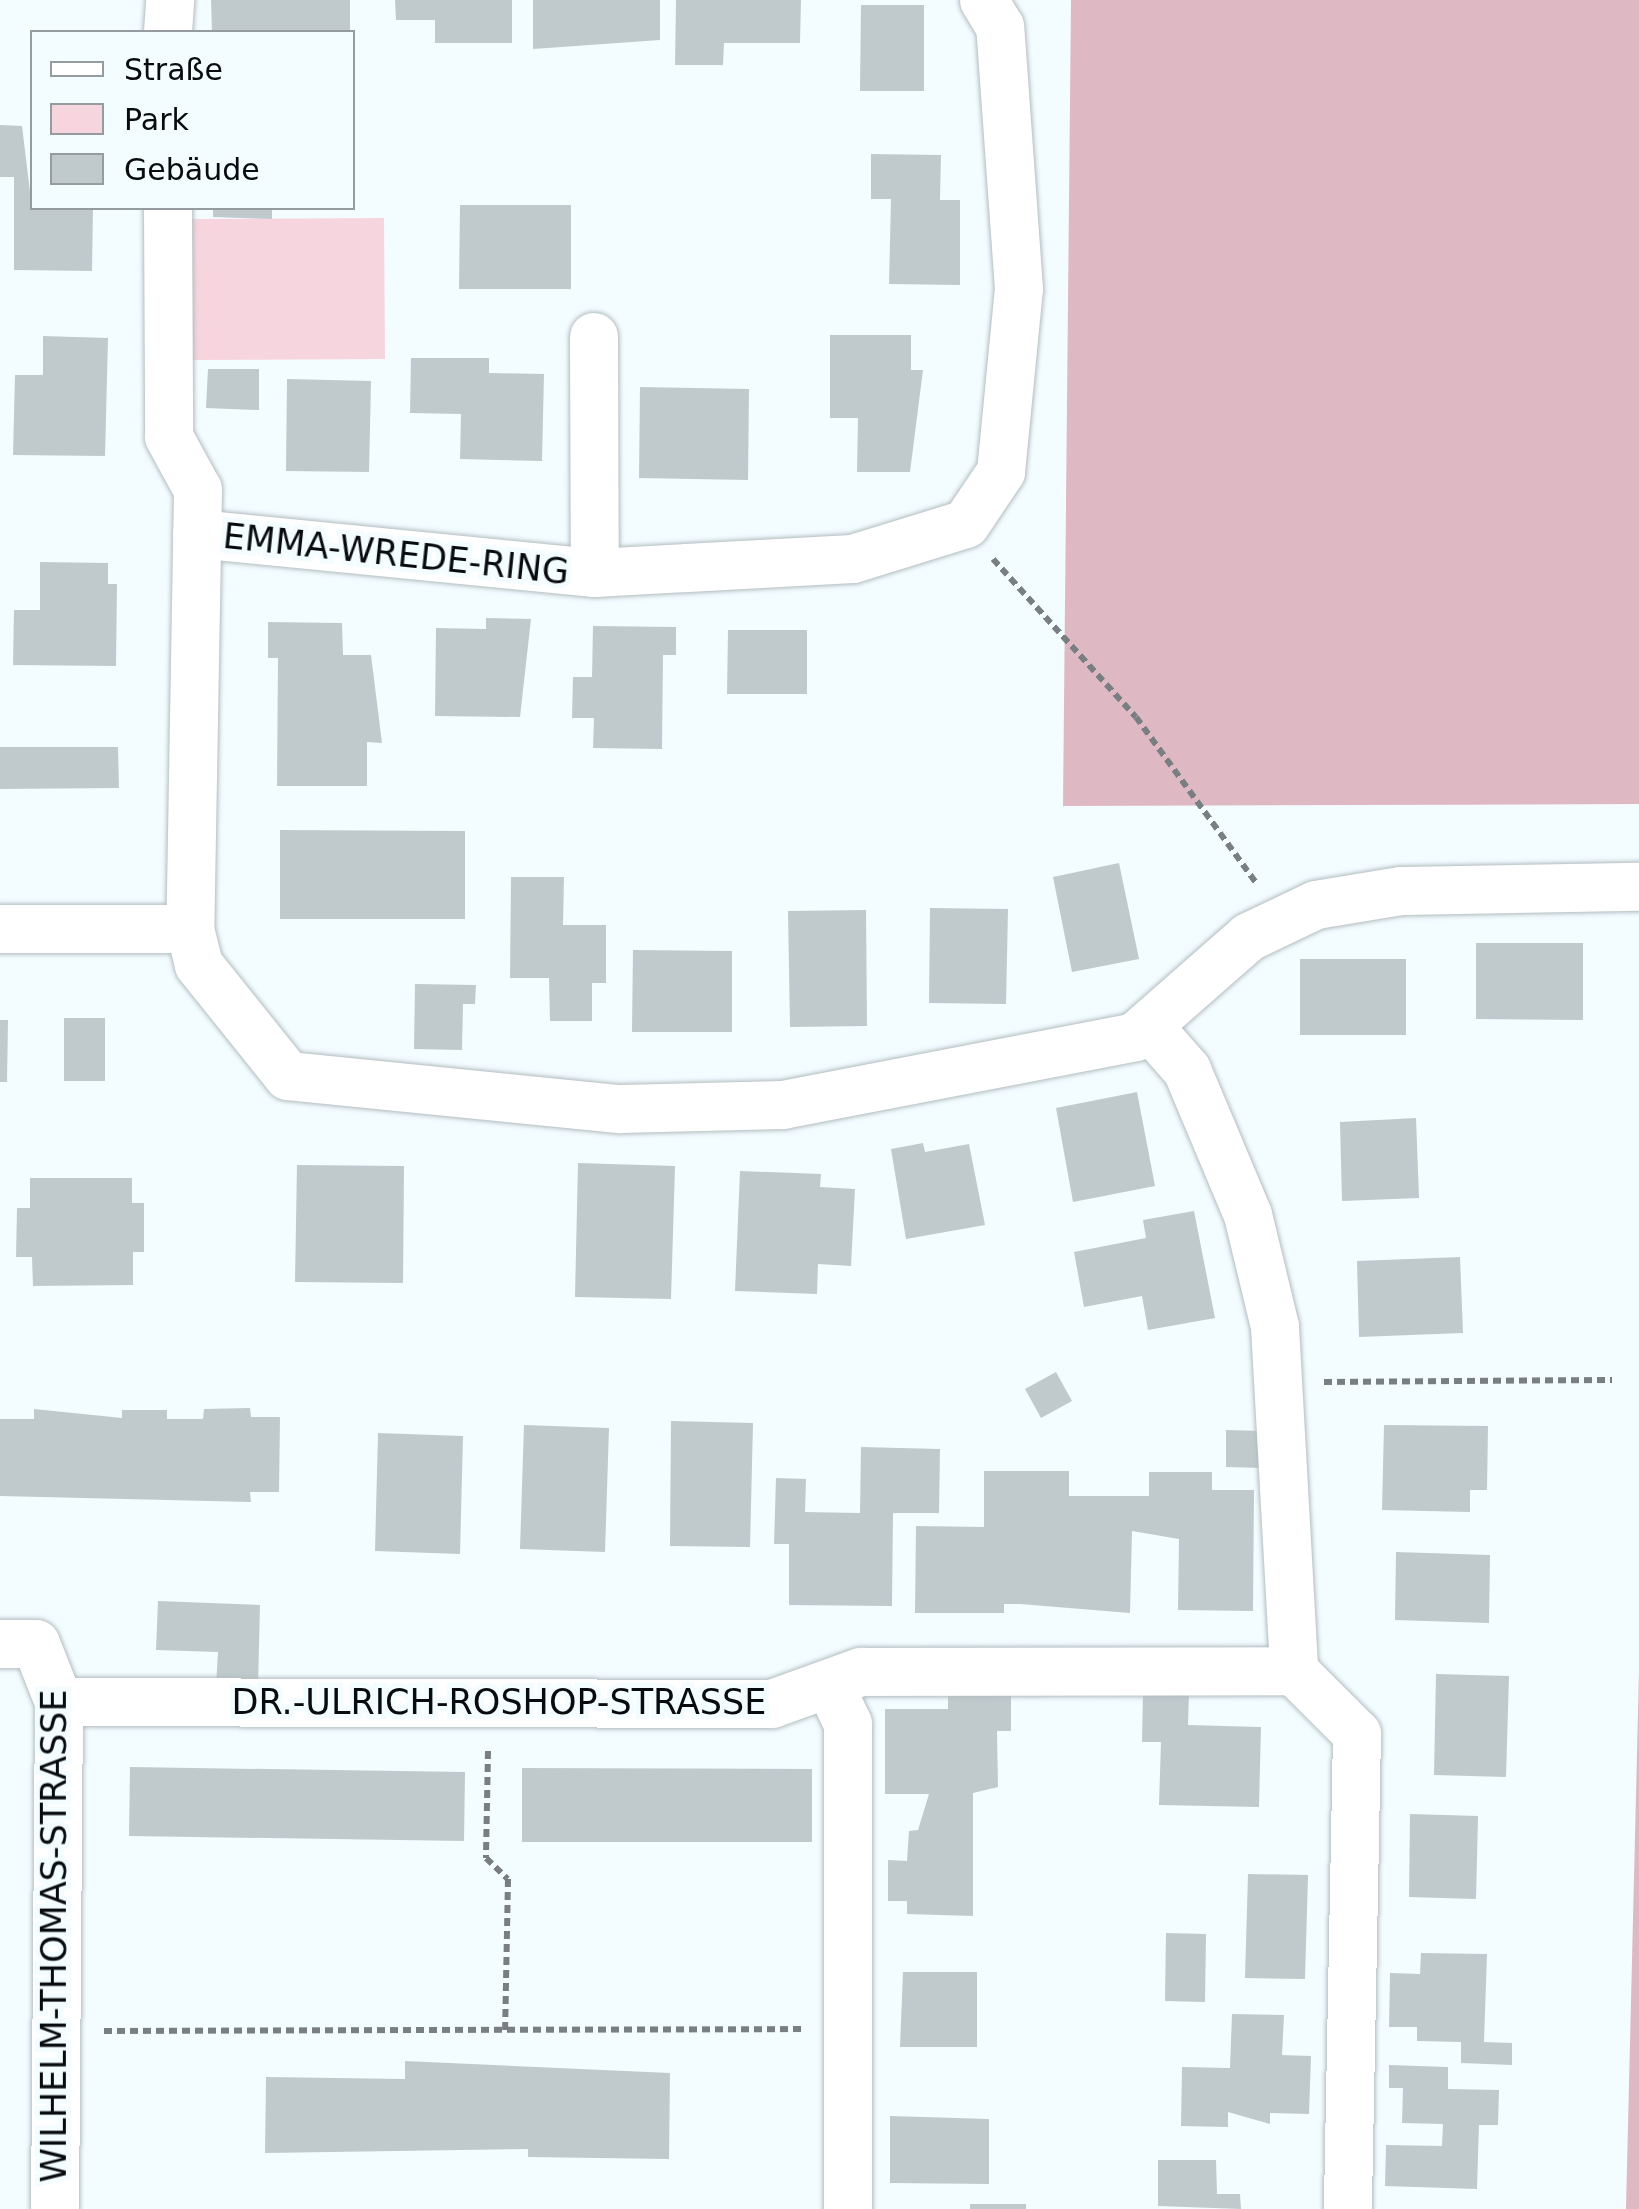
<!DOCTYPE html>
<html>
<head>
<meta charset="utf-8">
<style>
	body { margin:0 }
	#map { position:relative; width:1639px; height:2209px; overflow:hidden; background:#f3fcff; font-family:"DejaVu Sans",sans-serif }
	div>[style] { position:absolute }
	.green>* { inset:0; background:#f6d5de }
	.forest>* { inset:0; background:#deb8c3 }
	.building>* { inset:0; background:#c0cacd }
	.path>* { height:6px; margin-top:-3px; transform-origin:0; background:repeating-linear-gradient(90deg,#787e81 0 8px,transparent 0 13px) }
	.roads { filter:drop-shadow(0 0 2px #b3bdc0) drop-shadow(0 0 2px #b3bdc0) }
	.minor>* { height:48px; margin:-24px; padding:0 24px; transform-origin:24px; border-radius:24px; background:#fff }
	span { translate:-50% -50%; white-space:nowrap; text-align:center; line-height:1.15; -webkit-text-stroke:10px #f3fcff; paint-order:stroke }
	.street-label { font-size:35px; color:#090c0e }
	.legend { position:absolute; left:30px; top:30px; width:325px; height:180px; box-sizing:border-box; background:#f3fcff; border:2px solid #959c9f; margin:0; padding:12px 18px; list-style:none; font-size:30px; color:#090c0e }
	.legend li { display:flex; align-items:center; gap:20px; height:50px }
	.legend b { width:50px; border:2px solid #959c9f }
</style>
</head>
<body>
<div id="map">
	<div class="green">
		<div style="clip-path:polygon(384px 218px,385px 359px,186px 360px,185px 219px)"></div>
	</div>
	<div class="forest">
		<div style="clip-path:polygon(1071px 0,1639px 0,1639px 804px,1063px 806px)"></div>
		<div style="clip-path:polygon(1639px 1671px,1639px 2209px,1626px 2209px)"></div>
	</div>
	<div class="building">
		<div style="clip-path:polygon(211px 0,350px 0,350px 32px,212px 32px)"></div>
		<div style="clip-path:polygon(395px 0,512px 0,512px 43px,435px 43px,435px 20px,396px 20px)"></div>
		<div style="clip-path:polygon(533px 0,660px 0,660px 40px,533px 49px)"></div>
		<div style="clip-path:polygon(676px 0,801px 0,800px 43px,724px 43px,723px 65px,675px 65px)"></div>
		<div style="clip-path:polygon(861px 5px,924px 5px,924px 91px,860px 91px)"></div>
		<div style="clip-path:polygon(0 125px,22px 126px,32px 208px,93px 208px,92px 271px,14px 270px,14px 177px,0 177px)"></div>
		<div style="clip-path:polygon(871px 154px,941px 155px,940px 200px,960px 200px,960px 285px,889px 284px,891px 199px,871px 199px)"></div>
		<div style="clip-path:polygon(460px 205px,571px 205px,571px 289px,459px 289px)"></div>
		<div style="clip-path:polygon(213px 208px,272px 208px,272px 219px,213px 217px)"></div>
		<div style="clip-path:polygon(830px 335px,911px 335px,911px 370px,923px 370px,910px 472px,857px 472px,858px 418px,830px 418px)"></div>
		<div style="clip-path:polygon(43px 336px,108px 338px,105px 456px,13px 455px,15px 375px,43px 375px)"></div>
		<div style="clip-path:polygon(411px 358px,489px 358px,489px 373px,544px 374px,542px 461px,460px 459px,461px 414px,410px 413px)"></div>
		<div style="clip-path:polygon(208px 369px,259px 369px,259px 410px,206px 408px)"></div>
		<div style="clip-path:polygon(287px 379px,371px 381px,369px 472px,286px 471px)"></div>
		<div style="clip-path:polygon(640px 387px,749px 389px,748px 480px,639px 478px)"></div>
		<div style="clip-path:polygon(40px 562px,108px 563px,108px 584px,117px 584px,116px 666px,13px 665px,14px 610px,40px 610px)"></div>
		<div style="clip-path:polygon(486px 618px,531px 619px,520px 717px,435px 716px,436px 628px,486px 629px)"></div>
		<div style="clip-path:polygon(268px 622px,342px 623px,343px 655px,371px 655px,382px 743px,367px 742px,367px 786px,277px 786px,278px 658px,268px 658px)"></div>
		<div style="clip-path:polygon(593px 626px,676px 627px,676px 655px,663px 655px,662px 749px,593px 748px,594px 718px,572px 718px,573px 677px,592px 677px)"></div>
		<div style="clip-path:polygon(728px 630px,807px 630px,807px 694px,727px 694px)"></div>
		<div style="clip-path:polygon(0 747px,118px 747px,119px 788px,0 789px)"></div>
		<div style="clip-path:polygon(280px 830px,465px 831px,465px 919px,280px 919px)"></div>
		<div style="clip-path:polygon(1119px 863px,1139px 959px,1072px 972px,1053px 877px)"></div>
		<div style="clip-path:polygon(511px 877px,564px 877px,563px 925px,606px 925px,606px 983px,592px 983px,592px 1021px,550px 1021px,549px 978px,510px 978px)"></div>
		<div style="clip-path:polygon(930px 908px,1008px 909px,1006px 1004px,929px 1003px)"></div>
		<div style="clip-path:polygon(866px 910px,867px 1026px,790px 1027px,788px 911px)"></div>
		<div style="clip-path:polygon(1476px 943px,1583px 943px,1583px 1020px,1476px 1019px)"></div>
		<div style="clip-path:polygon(633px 950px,732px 951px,732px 1032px,632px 1032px)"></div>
		<div style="clip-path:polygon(1300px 959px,1406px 959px,1406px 1035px,1300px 1035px)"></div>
		<div style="clip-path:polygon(415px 984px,476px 985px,475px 1004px,463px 1004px,462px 1050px,414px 1049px)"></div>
		<div style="clip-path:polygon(64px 1018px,105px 1018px,105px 1081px,64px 1081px)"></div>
		<div style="clip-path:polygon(0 1020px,8px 1020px,7px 1082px,0 1082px)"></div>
		<div style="clip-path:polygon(1137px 1092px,1155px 1186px,1073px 1202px,1056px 1108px)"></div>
		<div style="clip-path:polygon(1416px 1118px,1419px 1198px,1342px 1201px,1340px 1122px)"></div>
		<div style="clip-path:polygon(923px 1143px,925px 1152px,969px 1144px,985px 1225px,906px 1239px,891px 1149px)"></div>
		<div style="clip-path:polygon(578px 1163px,675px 1166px,671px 1299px,575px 1297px)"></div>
		<div style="clip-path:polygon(297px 1165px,404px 1166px,403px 1283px,295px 1282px)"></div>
		<div style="clip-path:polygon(740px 1171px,821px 1174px,820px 1187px,855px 1189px,851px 1266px,818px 1264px,817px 1294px,735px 1291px)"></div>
		<div style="clip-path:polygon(30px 1178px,132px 1178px,132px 1203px,144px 1203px,144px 1252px,133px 1252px,133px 1285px,33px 1286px,32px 1257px,16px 1257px,17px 1208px,30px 1208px)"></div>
		<div style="clip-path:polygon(1194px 1211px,1215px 1318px,1148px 1330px,1142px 1296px,1084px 1307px,1074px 1252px,1146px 1238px,1143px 1220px)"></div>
		<div style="clip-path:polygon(1460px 1257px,1463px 1333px,1359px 1337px,1357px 1261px)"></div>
		<div style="clip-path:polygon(1056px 1372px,1072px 1401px,1041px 1418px,1025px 1389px)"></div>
		<div style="clip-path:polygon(250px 1408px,251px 1417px,280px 1417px,279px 1492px,250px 1492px,251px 1502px,0 1496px,0 1419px,34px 1419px,34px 1409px,122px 1418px,122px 1410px,167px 1410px,167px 1419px,203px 1419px,204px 1409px)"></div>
		<div style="clip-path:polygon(671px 1421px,753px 1423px,750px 1547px,670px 1546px)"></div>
		<div style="clip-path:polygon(524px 1425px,609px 1428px,605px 1552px,520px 1549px)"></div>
		<div style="clip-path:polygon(1384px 1425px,1488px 1426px,1487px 1490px,1470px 1490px,1470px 1512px,1382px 1510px)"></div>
		<div style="clip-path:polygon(1226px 1430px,1263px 1431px,1262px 1468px,1226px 1467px)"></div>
		<div style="clip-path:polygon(378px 1433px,463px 1436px,460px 1554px,375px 1551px)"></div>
		<div style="clip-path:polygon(861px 1447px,940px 1449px,939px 1513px,893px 1513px,892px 1606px,789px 1605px,789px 1544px,774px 1544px,776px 1478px,806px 1479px,805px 1512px,860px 1513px)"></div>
		<div style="clip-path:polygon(984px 1471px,1069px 1471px,1069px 1496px,1149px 1496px,1149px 1472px,1212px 1472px,1212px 1490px,1254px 1490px,1253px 1611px,1178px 1610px,1179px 1539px,1132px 1531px,1130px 1613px,1020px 1604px,1004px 1604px,1004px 1613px,915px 1613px,916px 1526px,984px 1527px)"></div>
		<div style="clip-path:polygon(1396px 1552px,1490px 1555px,1489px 1623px,1395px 1620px)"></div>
		<div style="clip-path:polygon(158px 1601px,260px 1605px,258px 1687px,216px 1685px,218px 1652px,156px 1650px)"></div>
		<div style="clip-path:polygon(1436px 1674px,1509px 1676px,1506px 1777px,1434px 1775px)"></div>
		<div style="clip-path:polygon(948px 1686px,1011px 1686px,1011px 1731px,997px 1731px,998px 1787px,973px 1793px,973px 1916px,907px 1914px,907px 1901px,888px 1901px,888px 1860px,907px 1861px,909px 1831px,918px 1830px,929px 1794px,885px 1794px,885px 1709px,948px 1709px)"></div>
		<div style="clip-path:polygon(1143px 1692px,1189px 1693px,1188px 1725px,1261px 1727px,1259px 1807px,1159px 1805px,1161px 1742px,1142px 1742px)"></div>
		<div style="clip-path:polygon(130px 1767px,465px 1772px,464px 1841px,129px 1836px)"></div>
		<div style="clip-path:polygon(522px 1768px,812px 1769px,812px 1842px,522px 1842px)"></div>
		<div style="clip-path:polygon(1410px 1814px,1478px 1816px,1476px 1899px,1409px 1897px)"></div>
		<div style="clip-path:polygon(1248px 1874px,1308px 1875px,1305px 1979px,1245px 1978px)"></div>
		<div style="clip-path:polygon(1166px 1933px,1206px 1934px,1205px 2002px,1165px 2001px)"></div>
		<div style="clip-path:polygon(1421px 1953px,1487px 1954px,1484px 2042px,1512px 2043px,1512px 2065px,1461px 2063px,1461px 2042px,1417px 2041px,1417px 2027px,1389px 2027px,1390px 1973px,1420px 1974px)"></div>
		<div style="clip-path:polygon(903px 1972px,977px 1972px,977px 2047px,900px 2047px)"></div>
		<div style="clip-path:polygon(1232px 2014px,1284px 2015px,1282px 2055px,1311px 2056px,1309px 2114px,1270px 2113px,1270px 2124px,1228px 2112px,1228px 2127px,1181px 2126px,1182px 2067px,1230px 2068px)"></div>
		<div style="clip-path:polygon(405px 2061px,670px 2073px,669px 2159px,528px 2157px,528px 2149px,265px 2153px,266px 2077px,405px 2079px)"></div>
		<div style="clip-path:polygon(1389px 2065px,1448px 2067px,1448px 2089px,1499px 2090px,1498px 2125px,1479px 2125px,1477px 2189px,1385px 2186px,1386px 2145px,1442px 2146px,1443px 2124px,1402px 2123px,1403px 2088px,1389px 2088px)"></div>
		<div style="clip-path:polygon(890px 2116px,989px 2119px,989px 2184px,890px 2183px)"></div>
		<div style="clip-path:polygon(1158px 2160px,1216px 2160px,1217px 2194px,1240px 2194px,1241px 2209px,1158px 2206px)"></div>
		<div style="clip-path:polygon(970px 2204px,1026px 2204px,1026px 2209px,970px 2209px)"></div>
	</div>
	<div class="path">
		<div style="left:993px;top:559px;width:213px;rotate:47.9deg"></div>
		<div style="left:1136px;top:717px;width:205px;rotate:54.1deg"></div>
		<div style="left:1324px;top:1382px;width:288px;rotate:-0.4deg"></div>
		<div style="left:488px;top:1751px;width:107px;rotate:91.1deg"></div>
		<div style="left:486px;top:1858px;width:30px;rotate:44deg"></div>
		<div style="left:508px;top:1879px;width:151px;rotate:91.1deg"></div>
		<div style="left:104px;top:2031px;width:697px;rotate:-0.16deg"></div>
	</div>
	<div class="roads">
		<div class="minor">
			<div style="left:168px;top:32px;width:32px;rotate:-86deg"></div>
			<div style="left:168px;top:208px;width:229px;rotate:89.7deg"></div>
			<div style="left:169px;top:437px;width:60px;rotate:61.3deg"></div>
			<div style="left:198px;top:490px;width:439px;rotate:91deg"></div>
			<div style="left:594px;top:337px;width:236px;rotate:89.8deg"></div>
			<div style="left:197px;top:534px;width:400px;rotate:5.6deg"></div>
			<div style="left:595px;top:573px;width:258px;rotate:-3.1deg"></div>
			<div style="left:853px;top:559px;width:118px;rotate:-17.2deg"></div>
			<div style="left:966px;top:524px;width:63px;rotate:-56.1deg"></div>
			<div style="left:1001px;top:472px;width:184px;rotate:-84.4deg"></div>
			<div style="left:1019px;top:289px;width:263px;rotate:-94.1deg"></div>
			<div style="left:1000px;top:27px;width:31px;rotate:-121deg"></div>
			<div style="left:0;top:929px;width:190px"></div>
			<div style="left:190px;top:929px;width:37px;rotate:76deg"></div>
			<div style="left:199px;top:965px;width:142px;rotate:51.3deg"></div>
			<div style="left:288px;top:1076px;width:335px;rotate:5.7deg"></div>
			<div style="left:621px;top:1109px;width:162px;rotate:-1.4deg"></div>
			<div style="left:783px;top:1105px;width:359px;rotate:-10.9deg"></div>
			<div style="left:1135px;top:1037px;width:152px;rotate:-41.3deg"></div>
			<div style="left:1249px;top:937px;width:74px;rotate:-25.5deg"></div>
			<div style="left:1316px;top:905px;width:86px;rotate:-9.4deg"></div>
			<div style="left:1401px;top:891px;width:238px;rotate:-1deg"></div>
			<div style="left:1150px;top:1028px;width:56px;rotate:48.6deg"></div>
			<div style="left:1187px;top:1070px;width:157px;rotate:67.2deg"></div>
			<div style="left:1248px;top:1215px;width:115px;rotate:76.4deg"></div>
			<div style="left:1275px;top:1327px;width:345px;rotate:86.8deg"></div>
			<div style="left:1294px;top:1671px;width:89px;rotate:45deg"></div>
			<div style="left:1357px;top:1734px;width:475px;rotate:91.1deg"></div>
			<div style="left:0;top:1644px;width:36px"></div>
			<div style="left:36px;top:1644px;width:62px;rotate:68.4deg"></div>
			<div style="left:59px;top:1702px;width:507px;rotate:90.45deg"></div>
			<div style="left:830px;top:1686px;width:42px;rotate:64.7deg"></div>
			<div style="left:848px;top:1724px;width:485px;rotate:90deg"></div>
			<div style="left:59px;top:1702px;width:713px;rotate:0.16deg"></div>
			<div style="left:772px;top:1704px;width:95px;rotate:-19.8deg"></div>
			<div style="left:861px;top:1672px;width:433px;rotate:-0.1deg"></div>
		</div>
	</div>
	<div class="street-label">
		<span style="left:396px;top:554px;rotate:6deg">EMMA-WREDE-RING</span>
		<span style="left:499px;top:1702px">DR.-ULRICH-ROSHOP-STRASSE</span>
		<span style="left:54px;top:1936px;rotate:-90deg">WILHELM-THOMAS-STRASSE</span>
	</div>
	<ul class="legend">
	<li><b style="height:12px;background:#fff"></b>Straße</li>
	<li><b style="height:28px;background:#f6d5de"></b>Park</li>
	<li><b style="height:28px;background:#c0cacd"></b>Gebäude</li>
	</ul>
</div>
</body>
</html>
